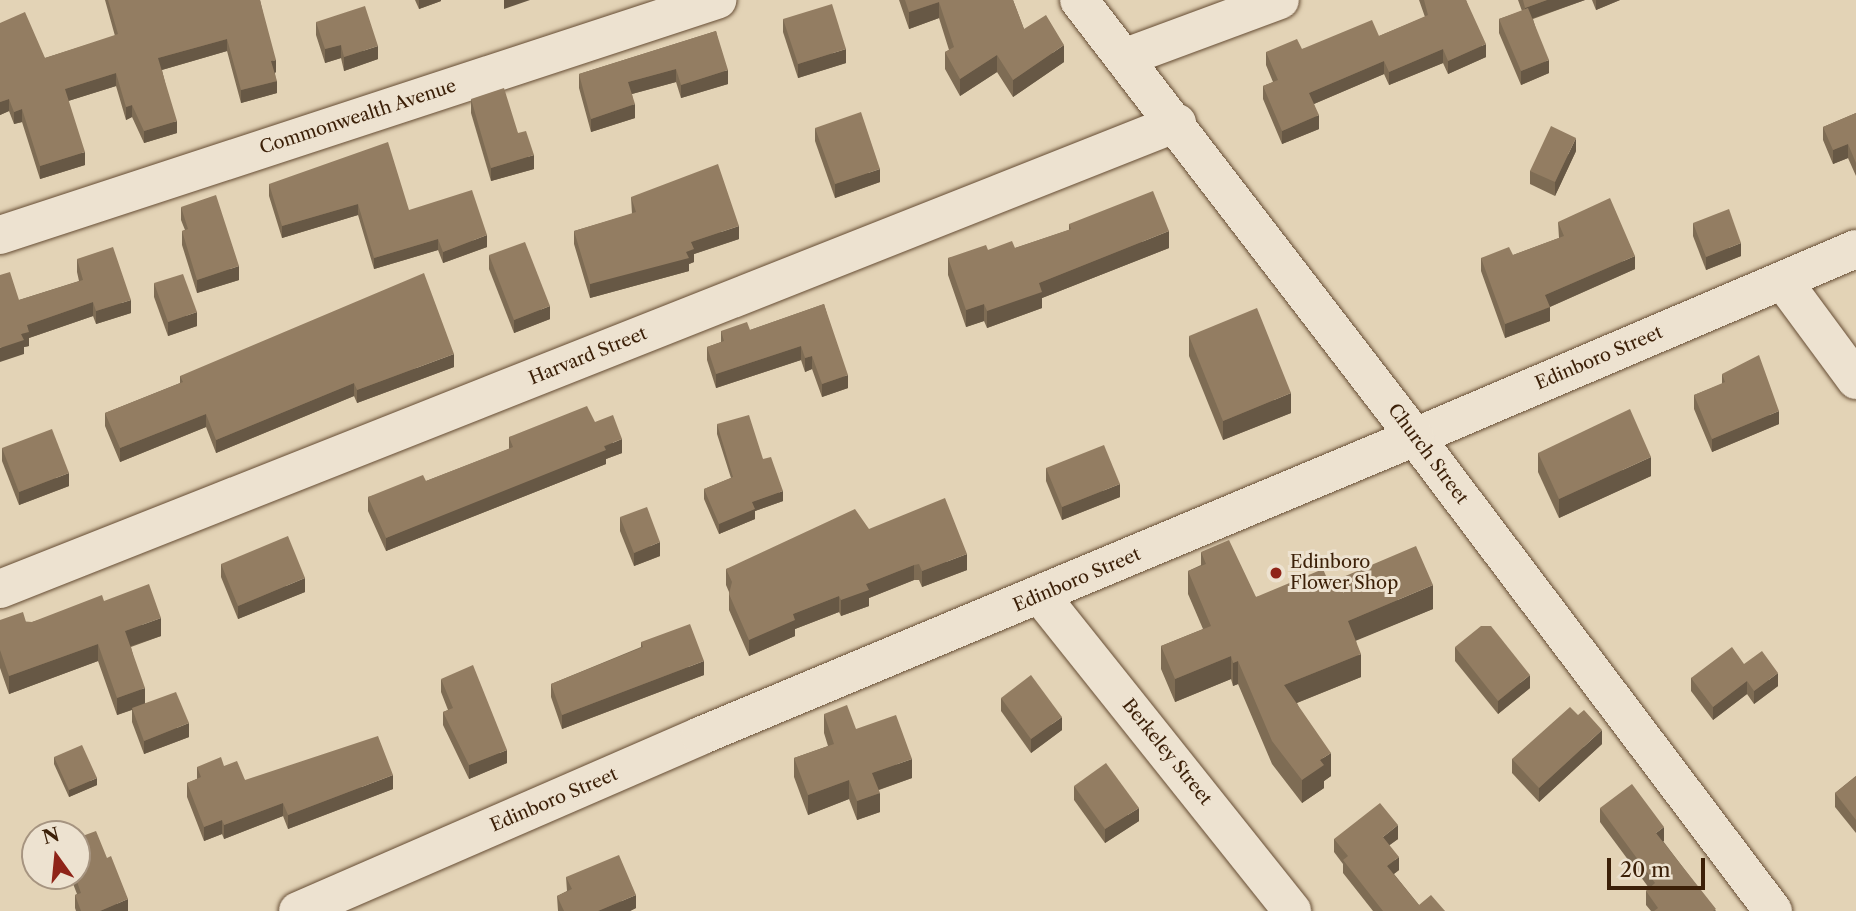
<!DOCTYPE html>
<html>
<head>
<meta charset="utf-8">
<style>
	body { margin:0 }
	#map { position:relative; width:1856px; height:911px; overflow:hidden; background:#e3d3b6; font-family:"Libre Caslon Text",serif }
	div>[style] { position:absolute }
	.roads { filter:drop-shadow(0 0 2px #664d34) drop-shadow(0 0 2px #664d34) }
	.street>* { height:38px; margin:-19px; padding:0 19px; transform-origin:19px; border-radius:19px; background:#ede2d0 }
	.secondary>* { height:38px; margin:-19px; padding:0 19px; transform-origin:19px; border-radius:19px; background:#ede2d0 }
	.wall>* { inset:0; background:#7e6c54 }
	.shaded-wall>* { inset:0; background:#675845 }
	.building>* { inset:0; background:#937d62 }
	.dots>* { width:19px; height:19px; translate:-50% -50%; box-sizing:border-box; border:4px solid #ede2d0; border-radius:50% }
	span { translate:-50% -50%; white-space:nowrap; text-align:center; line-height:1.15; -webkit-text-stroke:6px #ede2d0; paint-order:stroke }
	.street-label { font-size:18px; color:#3c2008 }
	.poi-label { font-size:18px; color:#3c2008 }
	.left { translate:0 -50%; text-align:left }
	.north { position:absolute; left:21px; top:820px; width:70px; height:70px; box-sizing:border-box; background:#ede2d0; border:2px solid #a69480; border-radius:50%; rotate:345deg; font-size:19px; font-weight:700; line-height:28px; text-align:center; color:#3c2008 }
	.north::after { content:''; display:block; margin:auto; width:24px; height:32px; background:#8f2418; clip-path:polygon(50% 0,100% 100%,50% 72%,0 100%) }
	.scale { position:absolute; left:1607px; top:858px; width:98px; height:32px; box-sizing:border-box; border:4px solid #3c2008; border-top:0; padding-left:9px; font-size:21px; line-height:24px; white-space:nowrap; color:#3c2008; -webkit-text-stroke:5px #ede2d0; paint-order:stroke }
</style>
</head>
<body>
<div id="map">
	<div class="roads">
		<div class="street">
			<div style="left:1126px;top:57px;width:164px;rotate:-20.3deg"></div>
			<div style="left:0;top:235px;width:755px;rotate:-18.15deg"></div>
			<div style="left:1783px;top:281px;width:123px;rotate:53.6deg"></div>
			<div style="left:0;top:589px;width:1266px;rotate:-21.6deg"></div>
			<div style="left:1040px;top:595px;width:404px;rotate:51.4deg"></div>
			<div style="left:1773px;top:911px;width:594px;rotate:-127.06deg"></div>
			<div style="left:1415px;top:437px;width:479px;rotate:-23.1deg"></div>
		</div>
		<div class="secondary">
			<div style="left:298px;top:911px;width:438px;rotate:-23.5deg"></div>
			<div style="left:700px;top:736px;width:775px;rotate:-22.69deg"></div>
			<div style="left:1415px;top:437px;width:551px;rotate:-127.56deg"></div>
		</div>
	</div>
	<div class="wall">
		<div style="clip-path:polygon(105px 0,260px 0,276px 72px,275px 73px,277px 93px,241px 103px,227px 51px,162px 70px,177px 133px,144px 143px,132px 117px,126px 120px,116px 86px,68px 101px,85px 165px,40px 179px,22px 122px,14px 124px,9px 111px,0 115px,0 23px,45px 58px,115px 36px)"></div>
		<div style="clip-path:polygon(415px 0,441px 0,441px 1px,419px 9px)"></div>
		<div style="clip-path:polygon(899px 0,1013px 0,1024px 29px,1064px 62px,1013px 97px,997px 72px,960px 96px,945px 69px,945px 52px,949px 50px,939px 18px,909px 29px)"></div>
		<div style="clip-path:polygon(1419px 0,1466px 0,1486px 57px,1448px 74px,1443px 63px,1389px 85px,1384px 74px,1314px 104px,1319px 129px,1282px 144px,1263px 99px,1263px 86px,1273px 82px,1266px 65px,1266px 52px,1302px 49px,1379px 36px,1425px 17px)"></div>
		<div style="clip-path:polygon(1518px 0,1585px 0,1533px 19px,1549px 73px,1521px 85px,1499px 33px,1499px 19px,1522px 11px)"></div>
		<div style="clip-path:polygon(1592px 0,1620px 0,1596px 10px)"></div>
		<div style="clip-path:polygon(783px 19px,846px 63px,798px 78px,783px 32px)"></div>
		<div style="clip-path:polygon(316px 22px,378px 59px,344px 71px,341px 58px,325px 63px,316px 35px)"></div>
		<div style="clip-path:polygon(716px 31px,728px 84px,681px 98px,676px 82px,632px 94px,635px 118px,591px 132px,579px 88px,579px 74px)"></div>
		<div style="clip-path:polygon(471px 99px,518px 133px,534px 169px,491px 181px,471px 113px)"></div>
		<div style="clip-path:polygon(1856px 113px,1856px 176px,1848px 158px,1833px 164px,1823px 140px,1823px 127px)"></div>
		<div style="clip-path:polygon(815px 128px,880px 182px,835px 198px,815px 141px)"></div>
		<div style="clip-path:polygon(1576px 151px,1555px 196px,1530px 184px,1530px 171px)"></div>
		<div style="clip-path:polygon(269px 184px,409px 210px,487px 247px,443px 263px,438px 250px,374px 269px,358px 215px,282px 238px,269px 196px)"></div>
		<div style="clip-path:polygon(631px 197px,739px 239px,694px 254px,694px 262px,689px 264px,689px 271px,590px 298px,574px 244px,574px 231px,632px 214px)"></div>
		<div style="clip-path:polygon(181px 207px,239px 280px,197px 293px,182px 245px,182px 231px,185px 230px,181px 220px)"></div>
		<div style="clip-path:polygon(1558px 222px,1635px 269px,1550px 307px,1550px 321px,1505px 338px,1481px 271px,1481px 258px,1513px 255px,1559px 238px)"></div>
		<div style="clip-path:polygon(1693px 223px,1741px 256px,1706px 270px,1693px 236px)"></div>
		<div style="clip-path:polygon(1069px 224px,1169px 248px,1042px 298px,1042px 308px,987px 328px,984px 321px,966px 327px,948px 275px,948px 258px,988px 250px,1015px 248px,1069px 230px)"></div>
		<div style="clip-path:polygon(489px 255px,550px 319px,514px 333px,489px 269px)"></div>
		<div style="clip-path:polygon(77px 259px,131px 313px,96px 324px,93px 316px,29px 338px,29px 346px,24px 347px,24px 354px,19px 300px,79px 281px,77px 272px)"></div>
		<div style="clip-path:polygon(154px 283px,197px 326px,168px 336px,154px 297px)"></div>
		<div style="clip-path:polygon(824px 304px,848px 388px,822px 397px,812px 369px,805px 372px,801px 360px,716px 388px,707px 360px,707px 347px,721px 342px,721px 331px,750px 330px)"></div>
		<div style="clip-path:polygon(1189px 336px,1291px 413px,1223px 440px,1189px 356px)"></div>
		<div style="clip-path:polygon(454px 367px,357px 403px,354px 396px,216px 453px,206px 427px,120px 462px,105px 426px,105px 413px,180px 383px,180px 376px)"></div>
		<div style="clip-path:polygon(1722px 374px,1779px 424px,1712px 452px,1694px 409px,1694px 395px,1722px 384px)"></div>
		<div style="clip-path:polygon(595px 422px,622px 453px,606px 459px,606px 464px,386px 551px,368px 511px,368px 497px,426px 481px,509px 449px,509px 437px)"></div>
		<div style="clip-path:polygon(717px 424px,763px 459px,783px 501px,755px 511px,755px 519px,719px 534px,704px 499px,704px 489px,731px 478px,717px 434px)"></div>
		<div style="clip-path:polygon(2px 448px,69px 486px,19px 505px,2px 461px)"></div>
		<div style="clip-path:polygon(1538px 453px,1651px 476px,1559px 518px,1538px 472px)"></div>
		<div style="clip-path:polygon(1046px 468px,1120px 497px,1062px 520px,1046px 481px)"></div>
		<div style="clip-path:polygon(620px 517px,660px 556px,634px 566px,620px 531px)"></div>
		<div style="clip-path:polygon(869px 529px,967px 570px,922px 587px,919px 580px,914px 580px,869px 598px,869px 606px,841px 616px,839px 612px,795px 629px,795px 636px,749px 656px,729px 610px,729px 592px,726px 585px,726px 569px)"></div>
		<div style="clip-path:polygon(1201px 552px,1256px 597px,1329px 583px,1433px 609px,1356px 640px,1361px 677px,1297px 703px,1331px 776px,1324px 781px,1324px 788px,1302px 803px,1272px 764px,1238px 684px,1233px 686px,1231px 679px,1175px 702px,1161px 669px,1161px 646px,1203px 629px,1188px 594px,1188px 571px,1201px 565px)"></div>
		<div style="clip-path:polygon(221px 564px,305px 592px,238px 619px,221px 577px)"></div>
		<div style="clip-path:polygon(104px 601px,161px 636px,131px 647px,145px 703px,189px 737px,144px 754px,132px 722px,132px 710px,117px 715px,98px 661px,9px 694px,0 668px,0 620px,32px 622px)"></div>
		<div style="clip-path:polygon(641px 642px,704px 675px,562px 729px,551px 697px,551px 684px,641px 647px)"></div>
		<div style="clip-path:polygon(1455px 647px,1530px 688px,1498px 714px,1455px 661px)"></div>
		<div style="clip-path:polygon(1744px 664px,1778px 686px,1754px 704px,1747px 694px,1713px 720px,1691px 691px,1691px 678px)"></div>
		<div style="clip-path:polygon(441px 679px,507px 763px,469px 779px,443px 725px,443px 712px,448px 710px,441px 692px)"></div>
		<div style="clip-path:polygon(1001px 698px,1062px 730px,1031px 753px,1001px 711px)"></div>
		<div style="clip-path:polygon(824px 714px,856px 729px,912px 778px,879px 790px,880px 812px,857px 820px,849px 799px,808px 815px,794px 777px,794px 758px,828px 746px,824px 733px)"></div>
		<div style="clip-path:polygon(1602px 744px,1539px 802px,1512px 773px,1512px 759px)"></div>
		<div style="clip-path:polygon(54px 757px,97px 785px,69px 797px,54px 764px)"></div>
		<div style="clip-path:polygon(224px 766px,245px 780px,393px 789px,288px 829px,283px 816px,224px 839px,222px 834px,204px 841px,187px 797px,187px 783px,197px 779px,197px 767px)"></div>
		<div style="clip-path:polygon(1856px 776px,1856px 833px,1835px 807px,1835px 793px)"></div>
		<div style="clip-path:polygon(1074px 786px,1139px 821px,1105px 843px,1074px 800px)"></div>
		<div style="clip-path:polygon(1600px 808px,1664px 841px,1663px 841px,1716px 911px,1651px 911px,1646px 905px,1646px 891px,1649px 888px,1600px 822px)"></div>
		<div style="clip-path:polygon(1334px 839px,1398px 839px,1389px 845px,1399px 870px,1394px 874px,1419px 905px,1445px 911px,1373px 911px,1343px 873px,1343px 864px,1334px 852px)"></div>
		<div style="clip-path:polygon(70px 876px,77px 876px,128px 911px,76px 911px,75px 908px,75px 895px,77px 894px)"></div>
		<div style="clip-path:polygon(566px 877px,636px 908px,630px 911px,558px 911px,557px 896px,567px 891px)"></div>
	</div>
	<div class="shaded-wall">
		<div style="clip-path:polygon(419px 0,441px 0,441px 1px,419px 9px)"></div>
		<div style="clip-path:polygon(504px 0,530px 0,504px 9px)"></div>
		<div style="clip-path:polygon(1547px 0,1585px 0,1525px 21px,1525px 8px)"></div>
		<div style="clip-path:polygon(1596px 0,1620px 0,1596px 10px)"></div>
		<div style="clip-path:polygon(939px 2px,939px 18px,909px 29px,909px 12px)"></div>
		<div style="clip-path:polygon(227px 39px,227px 51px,158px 71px,158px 58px)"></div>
		<div style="clip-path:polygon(1486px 44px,1486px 57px,1448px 74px,1448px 61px)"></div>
		<div style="clip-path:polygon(341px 45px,341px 58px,325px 63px,325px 49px)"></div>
		<div style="clip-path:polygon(1064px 45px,1064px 62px,1013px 97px,1013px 80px)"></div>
		<div style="clip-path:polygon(378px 46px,378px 59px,344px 71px,344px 57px)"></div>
		<div style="clip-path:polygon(846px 49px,846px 63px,798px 78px,798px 64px)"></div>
		<div style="clip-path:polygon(1443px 49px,1443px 63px,1389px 85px,1389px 72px)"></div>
		<div style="clip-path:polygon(997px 55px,997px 72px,960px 96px,960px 79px)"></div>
		<div style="clip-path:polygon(276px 60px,276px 72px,271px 74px,271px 61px)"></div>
		<div style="clip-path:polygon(1549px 60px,1549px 73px,1521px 85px,1521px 71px)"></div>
		<div style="clip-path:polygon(1384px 61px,1384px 74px,1309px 106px,1309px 93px)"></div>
		<div style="clip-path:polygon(676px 69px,676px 82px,628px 95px,628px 82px)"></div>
		<div style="clip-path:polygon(728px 70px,728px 84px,681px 98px,681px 85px)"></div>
		<div style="clip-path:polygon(116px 73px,116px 86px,65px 102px,65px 89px)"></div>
		<div style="clip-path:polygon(277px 81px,277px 93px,241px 103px,241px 90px)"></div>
		<div style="clip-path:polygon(9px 99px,9px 111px,0 115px,0 102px)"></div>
		<div style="clip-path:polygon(635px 104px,635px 118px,591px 132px,591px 119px)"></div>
		<div style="clip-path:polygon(132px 105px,132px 117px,126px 120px,126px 107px)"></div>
		<div style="clip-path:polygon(22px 109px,22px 122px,14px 124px,14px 112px)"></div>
		<div style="clip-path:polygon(1319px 115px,1319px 129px,1282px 144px,1282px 131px)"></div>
		<div style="clip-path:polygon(177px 121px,177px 133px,144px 143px,144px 131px)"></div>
		<div style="clip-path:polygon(1576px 138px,1576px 151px,1555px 196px,1555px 182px)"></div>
		<div style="clip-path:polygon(1848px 144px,1848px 158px,1833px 164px,1833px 150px)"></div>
		<div style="clip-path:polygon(85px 152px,85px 165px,40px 179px,40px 166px)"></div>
		<div style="clip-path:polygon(534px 155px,534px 169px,491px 181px,491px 168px)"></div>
		<div style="clip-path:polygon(880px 169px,880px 182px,835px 198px,835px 184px)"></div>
		<div style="clip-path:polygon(358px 204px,358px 215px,282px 238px,282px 226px)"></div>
		<div style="clip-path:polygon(739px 226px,739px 239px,694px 254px,694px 262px,689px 264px,689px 271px,590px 298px,590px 284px,686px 252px,691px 242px)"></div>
		<div style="clip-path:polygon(1169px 231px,1169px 248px,1042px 298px,1042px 308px,987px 328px,987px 311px,1039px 283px)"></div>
		<div style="clip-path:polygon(487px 235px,487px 247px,443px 263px,443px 252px)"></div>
		<div style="clip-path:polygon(438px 239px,438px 250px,374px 269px,374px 258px)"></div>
		<div style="clip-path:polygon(1741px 243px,1741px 256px,1706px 270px,1706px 257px)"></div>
		<div style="clip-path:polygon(1635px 256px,1635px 269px,1545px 309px,1545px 295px)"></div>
		<div style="clip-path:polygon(239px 266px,239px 280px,197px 293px,197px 280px)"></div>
		<div style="clip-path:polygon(131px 300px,131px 313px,96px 324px,96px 311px)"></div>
		<div style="clip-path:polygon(93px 302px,93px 316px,29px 338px,29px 346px,24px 347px,24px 354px,0 362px,0 348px,21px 334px,27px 325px)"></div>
		<div style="clip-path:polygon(984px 304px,984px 321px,966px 327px,966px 310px)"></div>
		<div style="clip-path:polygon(550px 306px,550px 319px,514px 333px,514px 320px)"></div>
		<div style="clip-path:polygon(1550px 307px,1550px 321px,1505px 338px,1505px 324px)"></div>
		<div style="clip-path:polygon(197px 312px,197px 326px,168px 336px,168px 322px)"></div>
		<div style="clip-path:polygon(801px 346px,801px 360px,716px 388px,716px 374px)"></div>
		<div style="clip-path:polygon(454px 354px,454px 367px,357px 403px,357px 390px)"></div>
		<div style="clip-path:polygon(812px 356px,812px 369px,805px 372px,805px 358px)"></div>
		<div style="clip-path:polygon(848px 375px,848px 388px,822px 397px,822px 384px)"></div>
		<div style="clip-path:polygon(354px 383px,354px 396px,216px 453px,216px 440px)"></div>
		<div style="clip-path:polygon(1291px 393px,1291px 413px,1223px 440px,1223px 421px)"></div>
		<div style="clip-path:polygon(1779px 411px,1779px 424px,1712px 452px,1712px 439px)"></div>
		<div style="clip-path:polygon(206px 414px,206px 427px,120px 462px,120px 448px)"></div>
		<div style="clip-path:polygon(622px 439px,622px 453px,606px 459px,606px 464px,386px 551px,386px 538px)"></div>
		<div style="clip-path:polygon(1651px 457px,1651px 476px,1559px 518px,1559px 499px)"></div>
		<div style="clip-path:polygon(69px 473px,69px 486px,19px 505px,19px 492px)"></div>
		<div style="clip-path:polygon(1120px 484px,1120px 497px,1062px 520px,1062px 507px)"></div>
		<div style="clip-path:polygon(783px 491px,783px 501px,755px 511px,755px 519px,719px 534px,719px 524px,752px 502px)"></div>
		<div style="clip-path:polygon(660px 542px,660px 556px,634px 566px,634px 553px)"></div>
		<div style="clip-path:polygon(967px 554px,967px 570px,922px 587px,922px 571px)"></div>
		<div style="clip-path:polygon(914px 565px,914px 580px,869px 598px,869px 606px,841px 616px,841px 600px,866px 584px)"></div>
		<div style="clip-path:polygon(305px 578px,305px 592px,238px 619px,238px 606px)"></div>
		<div style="clip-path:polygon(1433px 585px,1433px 609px,1348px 644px,1348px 621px)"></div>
		<div style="clip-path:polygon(839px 596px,839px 612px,795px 629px,795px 636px,749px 656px,749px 640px,793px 614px)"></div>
		<div style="clip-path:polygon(161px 618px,161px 636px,125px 648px,125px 631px)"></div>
		<div style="clip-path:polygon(98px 644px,98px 661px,9px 694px,9px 676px)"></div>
		<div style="clip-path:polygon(1361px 654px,1361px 677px,1284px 708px,1284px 685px)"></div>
		<div style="clip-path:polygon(1231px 656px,1231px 679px,1175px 702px,1175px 679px)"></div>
		<div style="clip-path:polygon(704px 661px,704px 675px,562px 729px,562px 715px)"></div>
		<div style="clip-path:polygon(1238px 661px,1238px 684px,1233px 686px,1233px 663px)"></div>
		<div style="clip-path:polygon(1778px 673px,1778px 686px,1754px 704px,1754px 691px)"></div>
		<div style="clip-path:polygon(1530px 675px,1530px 688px,1498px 714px,1498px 701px)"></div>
		<div style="clip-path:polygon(1747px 681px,1747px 694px,1713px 720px,1713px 707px)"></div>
		<div style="clip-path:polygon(145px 688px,145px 705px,117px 715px,117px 698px)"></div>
		<div style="clip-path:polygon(1062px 717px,1062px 730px,1031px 753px,1031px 739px)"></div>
		<div style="clip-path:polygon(189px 723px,189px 737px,144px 754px,144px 741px)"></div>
		<div style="clip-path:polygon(1602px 730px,1602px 744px,1539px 802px,1539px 788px)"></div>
		<div style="clip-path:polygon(507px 750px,507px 763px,469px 779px,469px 765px)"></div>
		<div style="clip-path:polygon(1331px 753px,1331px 776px,1324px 781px,1324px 788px,1302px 803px,1302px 780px,1320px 760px)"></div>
		<div style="clip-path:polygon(912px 759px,912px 778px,872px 792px,872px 773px)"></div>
		<div style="clip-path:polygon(393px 775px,393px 789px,288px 829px,288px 815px)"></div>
		<div style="clip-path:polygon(97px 778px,97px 785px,69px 797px,69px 790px)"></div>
		<div style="clip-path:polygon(849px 780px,849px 799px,808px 815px,808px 795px)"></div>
		<div style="clip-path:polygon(880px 793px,880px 812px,857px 820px,857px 801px)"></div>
		<div style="clip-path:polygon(283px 803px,283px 816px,224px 839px,224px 825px)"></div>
		<div style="clip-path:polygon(1139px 808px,1139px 821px,1105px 843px,1105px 829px)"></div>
		<div style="clip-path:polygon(222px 820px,222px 834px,204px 841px,204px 827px)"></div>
		<div style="clip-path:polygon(1398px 825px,1398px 839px,1383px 850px,1383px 837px)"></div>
		<div style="clip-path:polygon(1664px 827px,1664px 841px,1656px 846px,1656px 833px)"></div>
		<div style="clip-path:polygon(1399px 857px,1399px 870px,1387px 879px,1387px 866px)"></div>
		<div style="clip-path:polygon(636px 895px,636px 908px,630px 911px,598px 911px)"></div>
		<div style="clip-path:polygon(128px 899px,128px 911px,100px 911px)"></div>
	</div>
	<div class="building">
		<div style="clip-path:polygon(108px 0,260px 0,276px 60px,271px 61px,277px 81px,241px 90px,227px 39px,158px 58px,177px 121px,144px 131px,132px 105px,126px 107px,116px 73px,65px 89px,85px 152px,40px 166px,22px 109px,14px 112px,9px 99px,0 102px,0 23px,25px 12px,45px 58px,118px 34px)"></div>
		<div style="clip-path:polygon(905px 0,1013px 0,1024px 29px,1046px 15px,1064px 45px,1013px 80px,997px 55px,960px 79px,945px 52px,954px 47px,939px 2px,909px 12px)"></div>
		<div style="clip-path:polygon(1424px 0,1466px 0,1486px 44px,1448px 61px,1443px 49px,1389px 72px,1384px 61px,1309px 93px,1319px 115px,1282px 131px,1263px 86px,1278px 80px,1266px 52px,1297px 39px,1302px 49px,1372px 20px,1379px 36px,1428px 15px)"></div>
		<div style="clip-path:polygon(1523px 0,1547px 0,1525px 8px)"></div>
		<div style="clip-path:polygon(832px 4px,846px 49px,798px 64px,783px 19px)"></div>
		<div style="clip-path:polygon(365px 6px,378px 46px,344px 57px,341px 45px,325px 49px,316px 22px)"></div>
		<div style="clip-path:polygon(1528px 8px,1549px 60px,1521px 71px,1499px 19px)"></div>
		<div style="clip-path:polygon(716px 31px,728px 70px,681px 85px,676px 69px,628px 82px,635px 104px,591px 119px,579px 74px)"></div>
		<div style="clip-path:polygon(504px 88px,518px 133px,526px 131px,534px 155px,491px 168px,471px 99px)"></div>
		<div style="clip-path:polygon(861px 112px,880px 169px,835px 184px,815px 128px)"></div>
		<div style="clip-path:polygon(1856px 113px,1856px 163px,1848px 144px,1833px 150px,1823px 127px)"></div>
		<div style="clip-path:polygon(1551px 126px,1576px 138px,1555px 182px,1530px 171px)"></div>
		<div style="clip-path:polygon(388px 142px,409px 210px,472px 190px,487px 235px,443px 252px,438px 239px,374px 258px,358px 204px,282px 226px,269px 184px)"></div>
		<div style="clip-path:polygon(718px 164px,739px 226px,691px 242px,694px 249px,686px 252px,689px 258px,590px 284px,574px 231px,636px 212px,631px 197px)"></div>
		<div style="clip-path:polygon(1153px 191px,1169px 231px,1039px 283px,1042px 292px,987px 311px,984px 304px,966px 310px,948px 258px,986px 245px,988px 250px,1012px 241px,1015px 248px,1071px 229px,1069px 224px)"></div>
		<div style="clip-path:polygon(216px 195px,239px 266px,197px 280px,182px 231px,188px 229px,181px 207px)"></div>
		<div style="clip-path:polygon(1610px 198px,1635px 256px,1545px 295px,1550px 307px,1505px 324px,1481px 258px,1509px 247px,1513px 255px,1564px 236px,1558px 222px)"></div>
		<div style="clip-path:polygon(1729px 209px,1741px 243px,1706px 257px,1693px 223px)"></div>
		<div style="clip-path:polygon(525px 242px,550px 306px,514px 320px,489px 255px)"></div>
		<div style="clip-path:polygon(113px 247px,131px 300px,96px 311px,93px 302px,27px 325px,29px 332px,21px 334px,24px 340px,0 348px,0 275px,10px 272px,19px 300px,83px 280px,77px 259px)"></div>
		<div style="clip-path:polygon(424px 273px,454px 354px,357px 390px,354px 383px,216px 440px,206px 414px,120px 448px,105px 413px,183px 382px,180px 376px)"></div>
		<div style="clip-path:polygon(183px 274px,197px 312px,168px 322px,154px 283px)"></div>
		<div style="clip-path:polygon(824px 304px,848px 375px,822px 384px,812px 356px,805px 358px,801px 346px,716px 374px,707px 347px,724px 341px,721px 331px,747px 322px,750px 330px)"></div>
		<div style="clip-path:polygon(1257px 308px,1291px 393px,1223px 421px,1189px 336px)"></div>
		<div style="clip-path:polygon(1759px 355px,1779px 411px,1712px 439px,1694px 395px,1725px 382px,1722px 374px)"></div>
		<div style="clip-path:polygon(587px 406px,595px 422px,613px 415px,622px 439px,604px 446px,606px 450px,386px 538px,368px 497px,423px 475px,426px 481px,513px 447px,509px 437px)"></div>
		<div style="clip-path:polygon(1630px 409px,1651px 457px,1559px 499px,1538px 453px)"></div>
		<div style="clip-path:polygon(749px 415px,763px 459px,771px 457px,783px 491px,752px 502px,755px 509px,719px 524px,704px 489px,733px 477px,717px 424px)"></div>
		<div style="clip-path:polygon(52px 429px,69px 473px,19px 492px,2px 448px)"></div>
		<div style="clip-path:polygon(1104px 445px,1120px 484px,1062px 507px,1046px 468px)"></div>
		<div style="clip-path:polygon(945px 498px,967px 554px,922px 571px,919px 564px,914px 565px,866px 584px,869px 590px,841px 600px,839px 596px,793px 614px,795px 620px,749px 640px,729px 594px,732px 582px,726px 569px,855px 509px,869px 529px)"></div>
		<div style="clip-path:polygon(647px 507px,660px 542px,634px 553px,620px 517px)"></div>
		<div style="clip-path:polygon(288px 536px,305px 578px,238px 606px,221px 564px)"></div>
		<div style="clip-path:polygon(1229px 540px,1256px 597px,1323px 569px,1329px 583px,1416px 546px,1433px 585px,1348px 621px,1361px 654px,1284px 685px,1331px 753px,1320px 760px,1324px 765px,1302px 780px,1272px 741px,1238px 661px,1233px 663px,1231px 656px,1175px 679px,1161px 646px,1211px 626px,1188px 571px,1206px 564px,1201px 552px)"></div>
		<div style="clip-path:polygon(149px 584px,161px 618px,125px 631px,145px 688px,117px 698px,98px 644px,9px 676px,0 650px,0 620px,23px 612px,26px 622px,32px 622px,102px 595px,104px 601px)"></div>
		<div style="clip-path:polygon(690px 624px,704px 661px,562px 715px,551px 684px,643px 647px,641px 642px)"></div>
		<div style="clip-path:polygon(1481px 626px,1491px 626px,1530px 675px,1498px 701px,1455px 647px)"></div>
		<div style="clip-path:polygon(1732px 647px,1744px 664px,1762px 651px,1778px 673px,1754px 691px,1747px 681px,1713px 707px,1691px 678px)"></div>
		<div style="clip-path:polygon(473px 665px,507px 750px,469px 765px,443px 712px,453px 708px,441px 679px)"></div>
		<div style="clip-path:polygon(1031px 675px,1062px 717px,1031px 739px,1001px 698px)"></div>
		<div style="clip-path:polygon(176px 692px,189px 723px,144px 741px,132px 708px)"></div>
		<div style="clip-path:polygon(847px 705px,856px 729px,896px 715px,912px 759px,872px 773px,880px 793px,857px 801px,849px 780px,808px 795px,794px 758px,834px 744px,824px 714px)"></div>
		<div style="clip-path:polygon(1570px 707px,1578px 715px,1584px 710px,1602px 730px,1539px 788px,1512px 759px)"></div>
		<div style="clip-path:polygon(378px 736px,393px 775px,288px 815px,283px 803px,224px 825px,222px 820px,204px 827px,187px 783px,201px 777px,197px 767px,221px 757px,224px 766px,237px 761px,245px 780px)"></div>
		<div style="clip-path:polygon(82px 745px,97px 778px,69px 790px,54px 757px)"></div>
		<div style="clip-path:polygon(1106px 763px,1139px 808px,1105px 829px,1074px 786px)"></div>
		<div style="clip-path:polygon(1856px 776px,1856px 820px,1835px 793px)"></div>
		<div style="clip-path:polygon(1632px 784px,1664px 827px,1656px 833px,1716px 909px,1713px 911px,1654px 911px,1658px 908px,1646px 891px,1655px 883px,1600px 808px)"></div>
		<div style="clip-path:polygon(1380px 803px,1398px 825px,1383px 837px,1399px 857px,1387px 866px,1419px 905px,1431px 895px,1445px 911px,1383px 911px,1343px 860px,1348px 856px,1334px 839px)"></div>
		<div style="clip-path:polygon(96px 831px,107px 858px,111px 856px,128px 899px,100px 911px,81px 911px,75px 895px,81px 893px,75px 876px,77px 876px,77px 838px)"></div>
		<div style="clip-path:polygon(619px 855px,636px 895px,598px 911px,564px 911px,557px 896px,572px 889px,566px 877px)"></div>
	</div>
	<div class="dots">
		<div style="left:1276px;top:573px;background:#8f2418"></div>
	</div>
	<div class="street-label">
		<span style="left:358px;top:117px;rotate:-18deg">Commonwealth Avenue</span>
		<span style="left:588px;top:356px;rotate:-22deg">Harvard Street</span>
		<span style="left:1599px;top:358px;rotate:-23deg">Edinboro Street</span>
		<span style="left:1428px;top:454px;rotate:53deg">Church Street</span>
		<span style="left:1077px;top:580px;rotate:-23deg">Edinboro Street</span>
		<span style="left:1167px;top:752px;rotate:51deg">Berkeley Street</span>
		<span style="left:554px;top:800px;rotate:-23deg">Edinboro Street</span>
	</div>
	<div class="poi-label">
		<span class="left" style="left:1290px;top:573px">Edinboro<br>Flower Shop</span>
	</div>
	<div class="north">N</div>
	<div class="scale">20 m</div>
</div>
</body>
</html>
